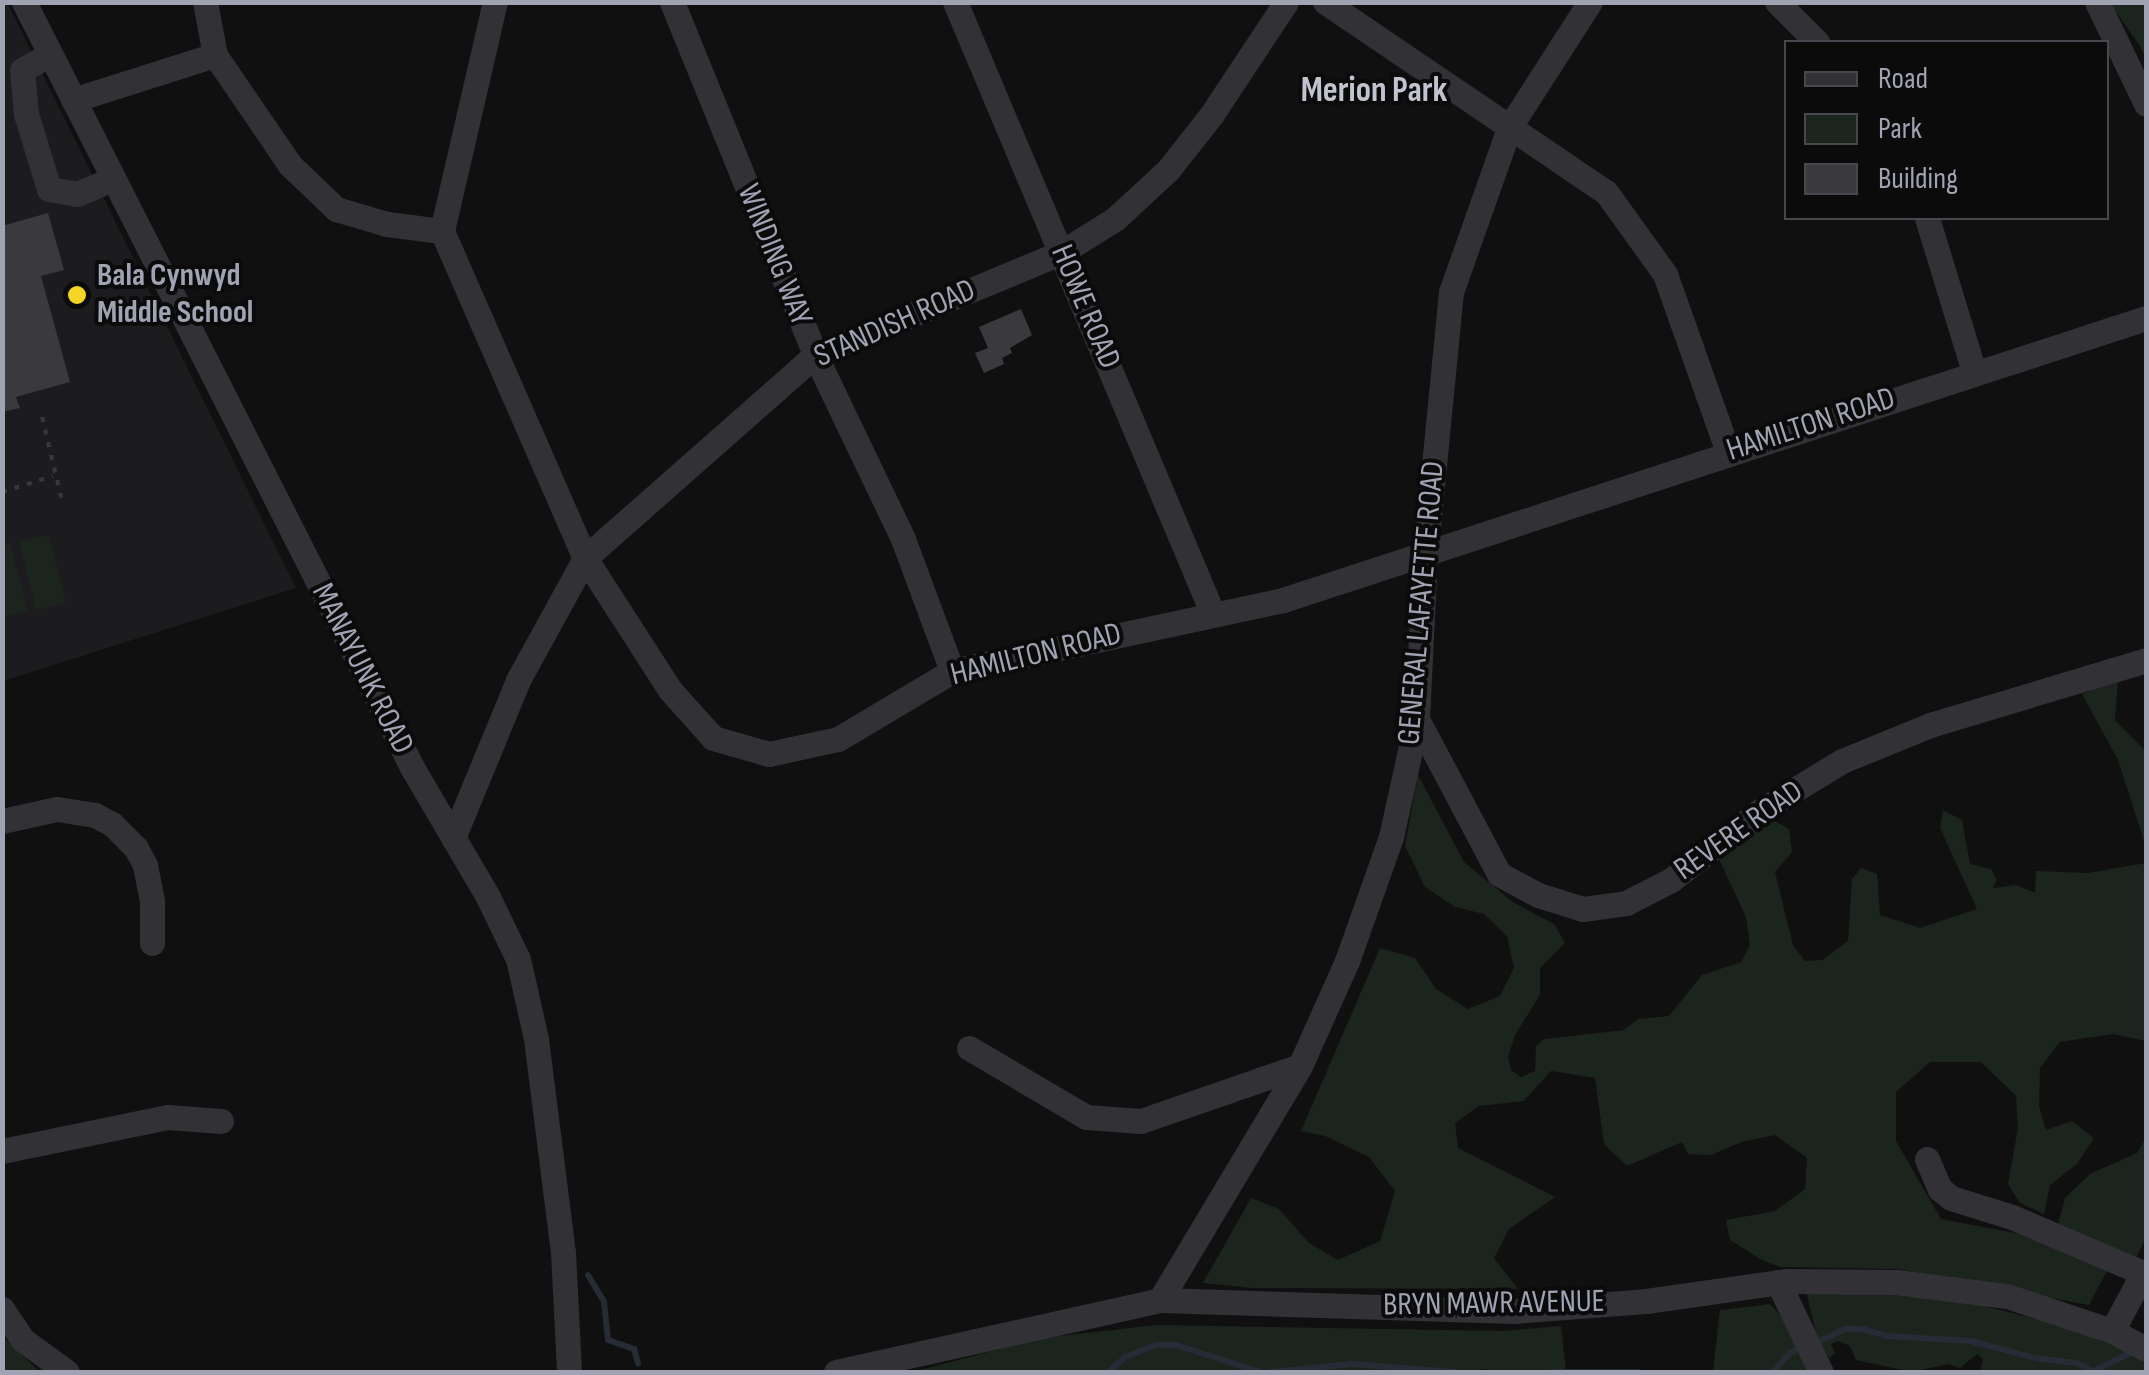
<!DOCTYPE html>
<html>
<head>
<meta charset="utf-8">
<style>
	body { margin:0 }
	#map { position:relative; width:2149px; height:1375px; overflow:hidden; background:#101011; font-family:"Sofia Sans Condensed",sans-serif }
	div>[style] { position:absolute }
	.built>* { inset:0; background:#1c1c1e }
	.green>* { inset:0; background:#1c241e }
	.stream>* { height:6px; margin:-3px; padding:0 3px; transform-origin:3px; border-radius:3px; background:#262c35 }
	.building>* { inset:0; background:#3a3a3e }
	.path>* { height:4px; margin-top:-2px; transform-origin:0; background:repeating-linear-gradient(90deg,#37373d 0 5px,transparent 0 13px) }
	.minor>* { height:25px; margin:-12.5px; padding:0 12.5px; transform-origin:12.5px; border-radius:12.5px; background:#313136 }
	.dots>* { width:28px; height:28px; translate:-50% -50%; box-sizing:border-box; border:5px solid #0b0b0c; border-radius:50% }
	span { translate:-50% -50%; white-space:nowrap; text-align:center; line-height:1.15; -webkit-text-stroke:8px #0b0b0c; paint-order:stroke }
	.street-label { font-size:32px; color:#a0a3b2 }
	.poi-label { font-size:32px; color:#a0a3b2; font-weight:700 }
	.left { translate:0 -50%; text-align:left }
	.neighbourhood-label { font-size:35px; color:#c1c3ce; font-weight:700 }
	.frame { position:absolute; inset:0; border:5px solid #a0a3b2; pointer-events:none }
	.legend { position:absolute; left:1784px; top:40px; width:325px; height:180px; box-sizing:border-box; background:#0b0b0c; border:2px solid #47484e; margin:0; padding:12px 18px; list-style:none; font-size:30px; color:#a0a3b2 }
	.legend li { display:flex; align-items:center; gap:20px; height:50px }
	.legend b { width:50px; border:2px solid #47484e }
</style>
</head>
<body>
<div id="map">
	<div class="built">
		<div style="clip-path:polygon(7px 2px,296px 588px,3px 681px,2px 3px)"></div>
	</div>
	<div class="green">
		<div style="clip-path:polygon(2110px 3px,2146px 3px,2146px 59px,2140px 46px)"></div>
		<div style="clip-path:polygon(49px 535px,66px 602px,36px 610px,19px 542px)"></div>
		<div style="clip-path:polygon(10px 543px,28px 611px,3px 617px,3px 545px)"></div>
		<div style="clip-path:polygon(2118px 680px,2115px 720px,2146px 751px,2146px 847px,2118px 760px,2082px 694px)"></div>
		<div style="clip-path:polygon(1418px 775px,1464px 862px,1514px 903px,1554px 924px,1565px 943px,1540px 968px,1540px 995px,1515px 1035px,1508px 1057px,1511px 1070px,1521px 1077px,1535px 1071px,1536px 1046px,1544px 1039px,1624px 1030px,1638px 1019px,1669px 1016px,1702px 975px,1741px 962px,1750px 945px,1746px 917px,1719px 859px,1770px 818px,1789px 829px,1792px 852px,1775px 872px,1793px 945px,1805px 961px,1822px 960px,1848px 941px,1852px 879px,1861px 868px,1877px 874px,1880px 915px,1920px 928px,1977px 909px,1940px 828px,1943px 810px,1962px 820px,1970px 864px,1991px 869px,1997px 880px,1993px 888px,2016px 885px,2035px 893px,2036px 871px,2088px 873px,2146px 863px,2146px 1041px,2113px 1034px,2060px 1042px,2040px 1068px,2039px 1106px,2046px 1130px,2072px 1121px,2094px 1138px,2077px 1164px,2050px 1185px,2044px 1214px,2020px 1203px,2008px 1184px,2018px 1128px,2016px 1096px,1981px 1062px,1930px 1062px,1896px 1092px,1896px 1141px,1941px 1219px,2021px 1234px,2108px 1269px,2089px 1305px,1897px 1269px,1781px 1267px,1762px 1260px,1730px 1240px,1726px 1220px,1775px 1211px,1805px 1189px,1807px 1158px,1775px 1135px,1741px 1142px,1711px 1155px,1688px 1154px,1682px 1142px,1627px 1166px,1604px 1144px,1595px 1078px,1551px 1071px,1524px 1101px,1479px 1106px,1455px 1123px,1458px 1148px,1555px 1197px,1509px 1229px,1494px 1258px,1518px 1289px,1251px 1288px,1203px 1283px,1251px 1198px,1279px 1209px,1309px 1243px,1338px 1260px,1380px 1241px,1395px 1191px,1369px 1157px,1325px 1136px,1301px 1131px,1380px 948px,1415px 958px,1436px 989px,1468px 1009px,1500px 996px,1514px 968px,1507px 936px,1484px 914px,1455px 907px,1425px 887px,1405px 846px)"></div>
		<div style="clip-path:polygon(2146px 1137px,2146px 1236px,2137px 1257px,2058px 1225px,2065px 1198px,2090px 1174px,2137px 1153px)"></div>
		<div style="clip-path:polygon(1805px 1286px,1897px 1292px,1980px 1305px,2056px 1324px,2122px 1349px,2146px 1363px,2146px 1372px,1980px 1372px,1983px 1359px,1977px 1354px,1960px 1368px,1948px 1364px,1912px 1372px,1856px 1360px,1850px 1346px,1838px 1341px,1831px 1344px,1835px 1353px,1830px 1358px,1819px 1346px)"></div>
		<div style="clip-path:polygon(1770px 1304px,1783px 1318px,1815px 1372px,1713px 1372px,1720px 1310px)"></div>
		<div style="clip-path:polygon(1156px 1325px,1503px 1331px,1561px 1326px,1566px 1372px,1489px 1372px,1487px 1369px,1468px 1372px,913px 1372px,1042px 1338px)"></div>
		<div style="clip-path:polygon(3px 1337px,40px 1372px,3px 1372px)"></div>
	</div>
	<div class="stream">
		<div style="left:588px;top:1275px;width:31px;rotate:59deg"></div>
		<div style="left:604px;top:1302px;width:38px;rotate:84deg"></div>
		<div style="left:608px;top:1340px;width:28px;rotate:19deg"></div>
		<div style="left:634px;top:1349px;width:15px;rotate:74deg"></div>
		<div style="left:1816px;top:1343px;width:32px;rotate:-26deg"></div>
		<div style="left:1845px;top:1329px;width:17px"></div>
		<div style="left:1862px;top:1329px;width:26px;rotate:16deg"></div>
		<div style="left:1887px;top:1336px;width:84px;rotate:3.4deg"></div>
		<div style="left:1971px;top:1341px;width:66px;rotate:14.9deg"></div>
		<div style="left:2035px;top:1358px;width:42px;rotate:6.8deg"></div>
		<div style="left:2077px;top:1363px;width:20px;rotate:27deg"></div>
		<div style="left:2094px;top:1371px;width:42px;rotate:-26.6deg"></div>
		<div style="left:1109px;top:1372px;width:22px;rotate:-43deg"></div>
		<div style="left:1125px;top:1357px;width:34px;rotate:-21deg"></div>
		<div style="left:1157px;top:1345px;width:19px"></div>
		<div style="left:1176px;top:1345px;width:88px;rotate:17.8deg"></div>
		<div style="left:1269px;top:1372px;width:83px;rotate:-5.5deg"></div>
		<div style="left:1352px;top:1364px;width:103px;rotate:4.4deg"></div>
		<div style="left:1551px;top:1372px;width:87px"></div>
		<div style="left:1772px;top:1372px;width:28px;rotate:-46deg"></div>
		<div style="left:1791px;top:1352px;width:14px;rotate:-21deg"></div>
	</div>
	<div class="building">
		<div style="clip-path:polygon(48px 213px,64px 270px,41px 276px,70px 382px,16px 397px,20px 408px,2px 412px,2px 226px)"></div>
		<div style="clip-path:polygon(1021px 309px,1032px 335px,1010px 348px,1012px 353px,1002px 358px,1004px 364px,984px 373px,975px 353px,988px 348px,979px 327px)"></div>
	</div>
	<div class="path">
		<div style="left:42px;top:417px;width:86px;rotate:76.6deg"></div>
		<div style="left:2px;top:492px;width:53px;rotate:-17.4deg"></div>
	</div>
	<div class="minor">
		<div style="left:24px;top:2px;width:860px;rotate:63.11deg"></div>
		<div style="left:413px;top:769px;width:146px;rotate:59.6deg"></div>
		<div style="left:487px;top:895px;width:71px;rotate:64.2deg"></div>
		<div style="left:518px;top:959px;width:82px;rotate:77.3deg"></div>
		<div style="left:536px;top:1039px;width:215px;rotate:82.8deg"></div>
		<div style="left:563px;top:1252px;width:120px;rotate:87.1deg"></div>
		<div style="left:205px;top:2px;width:54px;rotate:79.3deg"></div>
		<div style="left:215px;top:55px;width:133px;rotate:55.7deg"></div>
		<div style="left:290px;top:165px;width:64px;rotate:43.7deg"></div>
		<div style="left:336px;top:209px;width:53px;rotate:16.4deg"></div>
		<div style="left:387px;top:224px;width:55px;rotate:7.3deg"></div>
		<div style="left:442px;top:231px;width:357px;rotate:66.4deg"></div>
		<div style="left:585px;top:558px;width:157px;rotate:57.2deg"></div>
		<div style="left:670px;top:690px;width:64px;rotate:48.1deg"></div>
		<div style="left:713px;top:738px;width:58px;rotate:15.9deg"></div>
		<div style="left:769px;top:754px;width:71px;rotate:-12.3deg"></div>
		<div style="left:838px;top:739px;width:133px;rotate:-30.8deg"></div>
		<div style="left:952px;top:671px;width:339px;rotate:-12.1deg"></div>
		<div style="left:1283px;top:600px;width:908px;rotate:-18.1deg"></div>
		<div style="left:672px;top:2px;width:381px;rotate:67.9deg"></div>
		<div style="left:815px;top:355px;width:204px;rotate:64.4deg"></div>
		<div style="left:903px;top:539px;width:141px;rotate:69.6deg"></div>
		<div style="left:955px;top:2px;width:662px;rotate:67.15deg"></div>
		<div style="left:1325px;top:2px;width:339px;rotate:34.1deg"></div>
		<div style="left:1606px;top:192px;width:101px;rotate:54.3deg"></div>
		<div style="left:1665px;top:274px;width:189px;rotate:70.5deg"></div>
		<div style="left:1777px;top:2px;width:57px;rotate:45deg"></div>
		<div style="left:2097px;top:2px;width:113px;rotate:64.3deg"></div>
		<div style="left:50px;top:54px;width:32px;rotate:150deg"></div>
		<div style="left:22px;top:70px;width:44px;rotate:84.8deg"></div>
		<div style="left:26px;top:114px;width:78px;rotate:73deg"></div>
		<div style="left:49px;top:189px;width:28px;rotate:10deg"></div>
		<div style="left:77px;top:194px;width:39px;rotate:-23deg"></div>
		<div style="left:73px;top:100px;width:149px;rotate:-17.6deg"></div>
		<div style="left:1927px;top:218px;width:161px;rotate:73deg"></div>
		<div style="left:442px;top:231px;width:235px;rotate:-77deg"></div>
		<div style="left:1417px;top:719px;width:175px;rotate:62.1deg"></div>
		<div style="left:1499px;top:874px;width:44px;rotate:28.3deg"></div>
		<div style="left:1538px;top:895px;width:47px;rotate:17.3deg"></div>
		<div style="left:1583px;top:909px;width:43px;rotate:-7.9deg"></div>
		<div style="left:1626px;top:903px;width:51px;rotate:-27.1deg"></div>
		<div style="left:1671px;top:880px;width:113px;rotate:-37.8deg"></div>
		<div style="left:1760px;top:811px;width:96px;rotate:-31.4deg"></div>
		<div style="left:1842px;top:761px;width:95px;rotate:-22.2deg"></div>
		<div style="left:1930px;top:725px;width:226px;rotate:-16.7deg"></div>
		<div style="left:2px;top:821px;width:56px;rotate:-12.3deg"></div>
		<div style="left:57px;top:809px;width:38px;rotate:9deg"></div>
		<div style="left:95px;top:815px;width:19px;rotate:28deg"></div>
		<div style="left:112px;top:824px;width:34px;rotate:45deg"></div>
		<div style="left:136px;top:848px;width:19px;rotate:62deg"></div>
		<div style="left:145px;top:865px;width:36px;rotate:79deg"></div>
		<div style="left:152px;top:900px;width:43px;rotate:90deg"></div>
		<div style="left:453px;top:838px;width:171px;rotate:-67.6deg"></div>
		<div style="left:518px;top:680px;width:139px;rotate:-61.2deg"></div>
		<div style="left:585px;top:558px;width:307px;rotate:-41.4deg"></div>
		<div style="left:815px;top:355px;width:268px;rotate:-22.6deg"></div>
		<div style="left:1062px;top:252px;width:62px;rotate:-31.9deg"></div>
		<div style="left:1115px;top:219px;width:72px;rotate:-42.8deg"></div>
		<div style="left:1168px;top:170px;width:71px;rotate:-51.8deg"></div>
		<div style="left:1212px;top:114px;width:134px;rotate:-56.5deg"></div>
		<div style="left:969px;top:1048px;width:136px;rotate:30.5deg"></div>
		<div style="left:1086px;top:1117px;width:55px;rotate:4.2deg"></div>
		<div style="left:1141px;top:1121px;width:168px;rotate:-19.1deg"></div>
		<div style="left:2px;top:1151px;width:169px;rotate:-11.6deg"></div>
		<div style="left:168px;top:1117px;width:53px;rotate:4.3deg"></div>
		<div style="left:1927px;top:1159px;width:33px;rotate:67deg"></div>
		<div style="left:1940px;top:1189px;width:14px;rotate:39deg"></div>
		<div style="left:1951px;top:1198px;width:64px;rotate:17.3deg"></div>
		<div style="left:2012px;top:1217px;width:142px;rotate:23.1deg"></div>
		<div style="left:2143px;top:1273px;width:66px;rotate:118.1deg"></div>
		<div style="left:1778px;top:1282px;width:100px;rotate:64.5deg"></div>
		<div style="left:1160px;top:1300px;width:273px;rotate:-59.1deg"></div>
		<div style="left:1300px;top:1066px;width:115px;rotate:-65.9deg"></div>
		<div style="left:1347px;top:961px;width:132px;rotate:-70.5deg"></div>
		<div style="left:1391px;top:837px;width:121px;rotate:-77.6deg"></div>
		<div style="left:1417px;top:719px;width:162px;rotate:-87.2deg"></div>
		<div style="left:1425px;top:557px;width:266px;rotate:-84.4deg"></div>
		<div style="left:1451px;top:292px;width:174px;rotate:-70.5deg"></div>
		<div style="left:1509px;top:128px;width:150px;rotate:-57.3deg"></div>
		<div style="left:2px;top:1309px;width:37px;rotate:56deg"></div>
		<div style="left:23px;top:1340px;width:54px;rotate:36deg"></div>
		<div style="left:836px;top:1372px;width:332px;rotate:-12.5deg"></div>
		<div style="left:1160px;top:1300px;width:354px;rotate:1.8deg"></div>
		<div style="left:1514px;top:1311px;width:132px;rotate:-4.3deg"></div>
		<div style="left:1646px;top:1301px;width:141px;rotate:-8.1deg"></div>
		<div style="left:1786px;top:1281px;width:110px;rotate:0.5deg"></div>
		<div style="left:1896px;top:1282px;width:112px;rotate:7.2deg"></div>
		<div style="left:2007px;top:1296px;width:111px;rotate:18.4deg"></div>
		<div style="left:2112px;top:1331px;width:38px;rotate:28deg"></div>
	</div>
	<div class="dots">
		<div style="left:77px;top:295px;background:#f4d424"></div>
	</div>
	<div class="street-label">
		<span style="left:774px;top:255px;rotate:68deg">WINDING WAY</span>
		<span style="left:1085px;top:307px;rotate:67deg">HOWE ROAD</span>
		<span style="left:895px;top:324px;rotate:-24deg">STANDISH ROAD</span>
		<span style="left:1811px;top:425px;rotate:-18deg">HAMILTON ROAD</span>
		<span style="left:1422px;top:603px;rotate:-85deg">GENERAL LAFAYETTE ROAD</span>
		<span style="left:1036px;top:655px;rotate:-14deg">HAMILTON ROAD</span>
		<span style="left:362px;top:669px;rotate:63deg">MANAYUNK ROAD</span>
		<span style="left:1739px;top:831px;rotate:-35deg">REVERE ROAD</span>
		<span style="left:1494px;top:1304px;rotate:-1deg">BRYN MAWR AVENUE</span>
	</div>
	<div class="poi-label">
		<span class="left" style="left:97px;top:295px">Bala Cynwyd<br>Middle School</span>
	</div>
	<div class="neighbourhood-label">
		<span style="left:1374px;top:91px">Merion Park</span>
	</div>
	<div class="frame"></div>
	<ul class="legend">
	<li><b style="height:12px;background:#313136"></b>Road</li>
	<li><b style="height:28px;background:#1c241e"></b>Park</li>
	<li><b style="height:28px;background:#3a3a3e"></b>Building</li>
	</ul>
</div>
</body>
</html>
